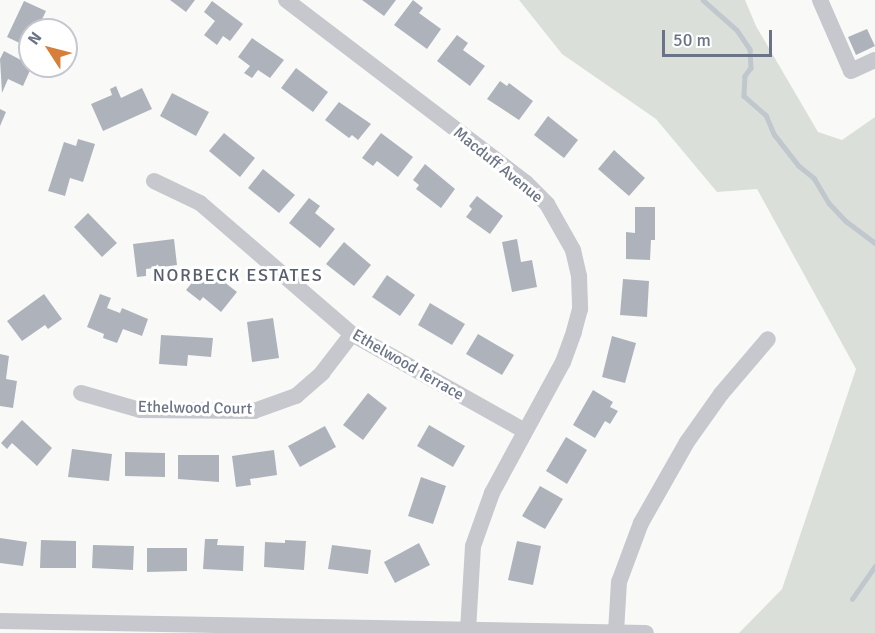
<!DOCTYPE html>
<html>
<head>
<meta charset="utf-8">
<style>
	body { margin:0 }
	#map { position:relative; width:875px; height:633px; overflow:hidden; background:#f9faf8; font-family:Signika,sans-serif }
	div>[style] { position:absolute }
	.green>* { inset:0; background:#dae0d9 }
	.stream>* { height:4.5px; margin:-2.25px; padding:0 2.25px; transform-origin:2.25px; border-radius:2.25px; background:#c0c7cd }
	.building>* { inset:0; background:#aeb3bb }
	.minor>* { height:16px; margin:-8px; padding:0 8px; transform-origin:8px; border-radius:8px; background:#c6c8cd }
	span { translate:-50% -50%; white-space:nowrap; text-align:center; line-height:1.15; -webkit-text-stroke:6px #fff; paint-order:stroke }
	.street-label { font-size:16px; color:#6b7486 }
	.neighbourhood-label { font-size:18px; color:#585f6c; letter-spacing:1.5px }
	.north { position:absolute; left:18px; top:18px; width:60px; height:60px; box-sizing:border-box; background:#fff; border:2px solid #c4c7cf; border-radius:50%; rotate:306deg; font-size:16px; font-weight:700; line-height:24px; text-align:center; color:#6b7486 }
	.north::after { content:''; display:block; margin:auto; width:21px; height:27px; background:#d77f3a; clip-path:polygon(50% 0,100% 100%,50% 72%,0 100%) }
	.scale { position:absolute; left:662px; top:30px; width:110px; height:27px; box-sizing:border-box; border:3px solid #6b7486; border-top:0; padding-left:8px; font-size:18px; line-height:21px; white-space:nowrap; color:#6b7486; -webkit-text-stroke:4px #fff; paint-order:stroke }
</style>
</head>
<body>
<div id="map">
	<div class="green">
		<div style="clip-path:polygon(519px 0,745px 0,756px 26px,818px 132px,842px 140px,875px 117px,875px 633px,739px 633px,782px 589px,856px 369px,757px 189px,717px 192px,656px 119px,562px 54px)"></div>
	</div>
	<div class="stream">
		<div style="left:703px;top:0;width:45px;rotate:41.4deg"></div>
		<div style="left:737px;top:30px;width:23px;rotate:56deg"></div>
		<div style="left:750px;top:49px;width:19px;rotate:87deg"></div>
		<div style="left:751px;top:68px;width:10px;rotate:127deg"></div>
		<div style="left:745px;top:76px;width:20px;rotate:93deg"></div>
		<div style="left:744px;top:96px;width:29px;rotate:41deg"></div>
		<div style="left:766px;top:115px;width:21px;rotate:67deg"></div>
		<div style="left:774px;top:134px;width:39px;rotate:52deg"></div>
		<div style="left:798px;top:165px;width:21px;rotate:39deg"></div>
		<div style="left:814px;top:178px;width:29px;rotate:59deg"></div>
		<div style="left:829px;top:203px;width:25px;rotate:47deg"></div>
		<div style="left:846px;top:221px;width:36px;rotate:37deg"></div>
		<div style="left:852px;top:599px;width:40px;rotate:-55.1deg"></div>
	</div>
	<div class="building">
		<div style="clip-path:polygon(170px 0,195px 0,186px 12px)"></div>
		<div style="clip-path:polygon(362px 0,396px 0,384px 16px)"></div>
		<div style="clip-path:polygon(413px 0,423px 8px,419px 13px,441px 29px,427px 49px,394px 25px)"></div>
		<div style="clip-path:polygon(24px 1px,46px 11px,37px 30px,30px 30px,28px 47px,7px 37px)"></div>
		<div style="clip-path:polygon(212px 1px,243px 24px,230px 41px,223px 36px,217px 45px,204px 35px,215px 21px,204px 12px)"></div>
		<div style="clip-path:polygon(867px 29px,875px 46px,856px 55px,848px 37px)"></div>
		<div style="clip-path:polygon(457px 35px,468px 43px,463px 50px,485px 66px,470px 86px,437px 61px)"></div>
		<div style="clip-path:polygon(252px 38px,284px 60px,270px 78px,258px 70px,252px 78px,244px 73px,250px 66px,238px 57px)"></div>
		<div style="clip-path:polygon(4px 51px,32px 66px,23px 86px,8px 79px,2px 93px,0 59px)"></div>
		<div style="clip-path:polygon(296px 68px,328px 92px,313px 112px,281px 88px)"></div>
		<div style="clip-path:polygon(500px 81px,507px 86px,509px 83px,533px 101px,519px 120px,487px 99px)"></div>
		<div style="clip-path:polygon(116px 86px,121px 98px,142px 88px,152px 109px,103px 131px,91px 104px,112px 95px,110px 89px)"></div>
		<div style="clip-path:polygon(172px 93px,209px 112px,196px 136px,160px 116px)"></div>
		<div style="clip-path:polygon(339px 102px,371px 124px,358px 140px,352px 135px,349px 138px,325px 120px)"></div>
		<div style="clip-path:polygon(0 109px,6px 112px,0 126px)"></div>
		<div style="clip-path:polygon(548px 116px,578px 140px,564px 158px,534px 135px)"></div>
		<div style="clip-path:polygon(224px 133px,255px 158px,240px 177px,209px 151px)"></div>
		<div style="clip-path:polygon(381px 133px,413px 157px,398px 177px,377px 161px,373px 166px,362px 158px)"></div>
		<div style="clip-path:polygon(78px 139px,95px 144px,83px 182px,70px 178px,65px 196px,48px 191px,64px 142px,76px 146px)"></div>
		<div style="clip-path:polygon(614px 150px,645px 178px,629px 196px,598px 169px)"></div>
		<div style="clip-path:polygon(425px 164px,455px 189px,441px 208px,416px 189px,419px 185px,413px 180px)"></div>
		<div style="clip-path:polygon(263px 169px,295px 195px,279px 213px,248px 188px)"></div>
		<div style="clip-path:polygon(477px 196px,503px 216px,490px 234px,466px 217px,472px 209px,469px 206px)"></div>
		<div style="clip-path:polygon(309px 198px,320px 206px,315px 213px,335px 229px,320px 248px,289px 223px)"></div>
		<div style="clip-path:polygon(635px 207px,655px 207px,655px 240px,651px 240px,650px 260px,626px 259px,626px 232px,635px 233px)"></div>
		<div style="clip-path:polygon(88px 213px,117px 243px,102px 257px,74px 227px)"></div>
		<div style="clip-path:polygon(174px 239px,177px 265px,146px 269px,146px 276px,137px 277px,133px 244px)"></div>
		<div style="clip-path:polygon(517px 239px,521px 262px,532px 260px,537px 287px,512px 292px,502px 242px)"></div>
		<div style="clip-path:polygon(344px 242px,371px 265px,354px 286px,326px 264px)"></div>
		<div style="clip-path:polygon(205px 267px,237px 292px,221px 312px,203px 297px,200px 301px,186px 290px)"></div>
		<div style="clip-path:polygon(387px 275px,415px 295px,400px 316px,372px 297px)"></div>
		<div style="clip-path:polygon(623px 279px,649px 281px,647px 317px,620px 315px)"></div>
		<div style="clip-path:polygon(44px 294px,62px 319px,48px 329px,45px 325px,22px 341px,7px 321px)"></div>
		<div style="clip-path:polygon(100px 294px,111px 298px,107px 308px,120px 313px,122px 308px,148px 319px,142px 336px,123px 329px,117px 343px,103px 338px,104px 334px,87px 327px)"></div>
		<div style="clip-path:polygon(430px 303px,465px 324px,452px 345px,418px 325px)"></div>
		<div style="clip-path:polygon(273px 318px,279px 358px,252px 362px,247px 322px)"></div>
		<div style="clip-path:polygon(478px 334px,514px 355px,502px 375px,466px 354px)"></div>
		<div style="clip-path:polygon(161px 335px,213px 338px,211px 357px,188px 355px,187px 366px,159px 364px)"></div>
		<div style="clip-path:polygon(612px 336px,636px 343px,625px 383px,602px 377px)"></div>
		<div style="clip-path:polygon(0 354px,9px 356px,6px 379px,17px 381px,13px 408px,0 406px)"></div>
		<div style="clip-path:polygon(593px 390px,613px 402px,610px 407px,618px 411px,610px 424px,605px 421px,595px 438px,573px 425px)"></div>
		<div style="clip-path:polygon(368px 393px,387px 408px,363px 440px,343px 425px)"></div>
		<div style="clip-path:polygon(22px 420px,52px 448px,37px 466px,12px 443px,7px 449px,1px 443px)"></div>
		<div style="clip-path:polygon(429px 425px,465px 446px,453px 467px,417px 446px)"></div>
		<div style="clip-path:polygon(325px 426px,336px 447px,300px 467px,288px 446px)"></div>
		<div style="clip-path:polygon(566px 437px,587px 450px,567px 484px,546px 471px)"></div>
		<div style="clip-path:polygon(72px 449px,112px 454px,109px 481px,68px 477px)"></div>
		<div style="clip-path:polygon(274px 450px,277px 475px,250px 479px,251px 485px,236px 487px,232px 456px)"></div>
		<div style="clip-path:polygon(125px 452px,165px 453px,165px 477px,125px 476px)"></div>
		<div style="clip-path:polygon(178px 455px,219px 455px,219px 482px,178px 479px)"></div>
		<div style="clip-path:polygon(421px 477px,446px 486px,433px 524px,408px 516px)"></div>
		<div style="clip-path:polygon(540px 486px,563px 499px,545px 529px,522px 516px)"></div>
		<div style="clip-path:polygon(0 538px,27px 542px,23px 566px,0 563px)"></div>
		<div style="clip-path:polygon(205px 539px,218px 539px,217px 545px,244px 546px,243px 571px,203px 569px)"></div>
		<div style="clip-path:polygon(41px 540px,76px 541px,76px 568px,40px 568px)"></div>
		<div style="clip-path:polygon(285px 540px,306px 541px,304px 570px,264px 567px,265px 542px,285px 543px)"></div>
		<div style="clip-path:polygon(517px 541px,541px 546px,533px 585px,508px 580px)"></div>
		<div style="clip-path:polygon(419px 543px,430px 565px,395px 583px,384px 562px)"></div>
		<div style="clip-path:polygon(93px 545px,134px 546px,133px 570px,92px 568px)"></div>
		<div style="clip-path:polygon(332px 545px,371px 550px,368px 574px,328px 569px)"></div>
		<div style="clip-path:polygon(147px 548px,187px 548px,187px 571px,147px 572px)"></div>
	</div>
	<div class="minor">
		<div style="left:286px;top:0;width:302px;rotate:37.3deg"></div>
		<div style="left:526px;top:183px;width:30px;rotate:45deg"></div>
		<div style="left:547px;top:204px;width:53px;rotate:60.5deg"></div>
		<div style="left:573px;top:250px;width:27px;rotate:77deg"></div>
		<div style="left:579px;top:276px;width:33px;rotate:88deg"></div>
		<div style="left:580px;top:309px;width:24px;rotate:105deg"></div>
		<div style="left:574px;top:332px;width:32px;rotate:110deg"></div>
		<div style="left:563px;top:362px;width:149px;rotate:118.5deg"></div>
		<div style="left:492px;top:493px;width:56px;rotate:109.7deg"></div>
		<div style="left:473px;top:546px;width:84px;rotate:93.4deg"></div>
		<div style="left:820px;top:0;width:77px;rotate:66.4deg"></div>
		<div style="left:851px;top:71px;width:26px;rotate:-25deg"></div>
		<div style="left:154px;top:181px;width:51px;rotate:25.6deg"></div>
		<div style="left:200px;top:203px;width:201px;rotate:40.8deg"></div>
		<div style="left:352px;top:334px;width:198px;rotate:29.3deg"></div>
		<div style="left:81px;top:393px;width:61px;rotate:16.1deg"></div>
		<div style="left:140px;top:410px;width:114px;rotate:0.5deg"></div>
		<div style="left:254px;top:411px;width:45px;rotate:-19.7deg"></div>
		<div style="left:296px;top:396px;width:35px;rotate:-41deg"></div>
		<div style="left:322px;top:373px;width:49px;rotate:-52.4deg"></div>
		<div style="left:0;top:621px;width:646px;rotate:1.06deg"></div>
		<div style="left:616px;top:632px;width:50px;rotate:-86.6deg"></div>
		<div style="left:619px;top:582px;width:63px;rotate:-69.6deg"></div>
		<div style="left:641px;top:523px;width:93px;rotate:-60.4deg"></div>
		<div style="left:687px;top:442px;width:59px;rotate:-54.7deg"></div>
		<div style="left:721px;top:394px;width:72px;rotate:-49.5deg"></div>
	</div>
	<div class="street-label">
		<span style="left:498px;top:165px;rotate:39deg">Macduff Avenue</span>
		<span style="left:408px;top:365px;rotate:30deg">Ethelwood Terrace</span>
		<span style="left:195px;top:408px;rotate:1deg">Ethelwood Court</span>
	</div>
	<div class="neighbourhood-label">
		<span style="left:238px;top:275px">NORBECK ESTATES</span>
	</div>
	<div class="north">N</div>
	<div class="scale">50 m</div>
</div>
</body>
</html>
